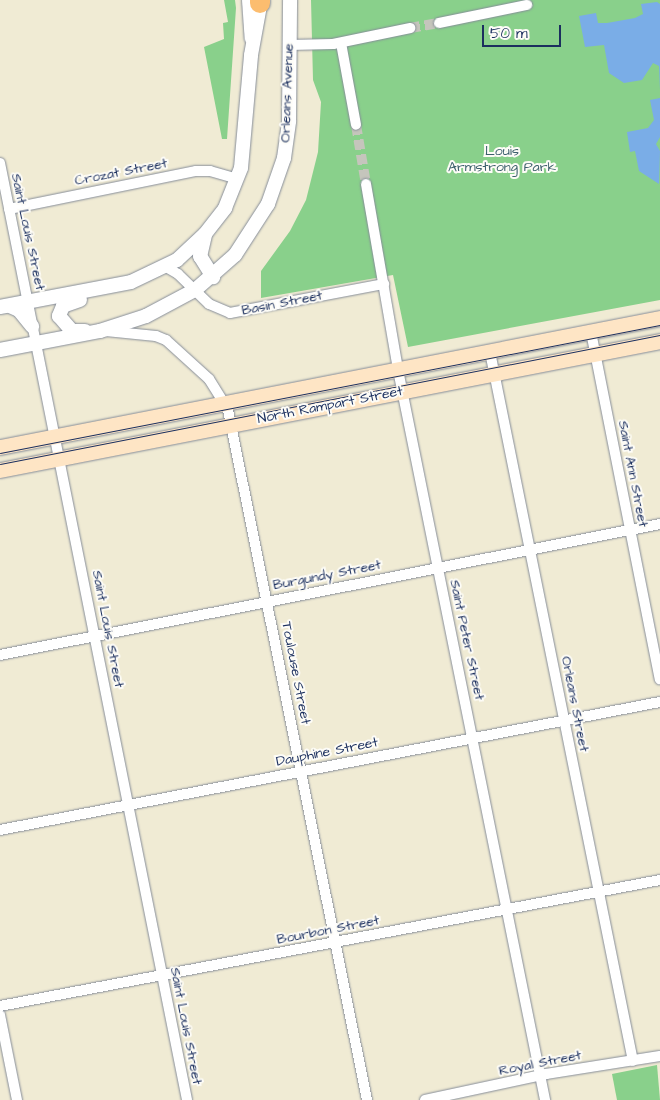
<!DOCTYPE html>
<html>
<head>
<meta charset="utf-8">
<style>
	body { margin:0 }
	#map { position:relative; width:660px; height:1100px; overflow:hidden; background:#f0ebd4; font-family:"Architects Daughter",sans-serif }
	div>[style] { position:absolute }
	.green>* { inset:0; background:#89d08b }
	.water>* { inset:0; background:#7aade7 }
	.minor-tunnel>* { height:10px; margin-top:-5px; transform-origin:0; background:repeating-linear-gradient(90deg,#c5c5bc 0 10px,transparent 0 15px) }
	.roads { filter:drop-shadow(0 0 1px #868d99) drop-shadow(0 0 1px #868d99) }
	.minor>* { height:10px; margin:-5px; padding:0 5px; transform-origin:5px; border-radius:5px; background:#fff }
	.tertiary>* { height:14px; margin:-7px; padding:0 7px; transform-origin:7px; border-radius:7px; background:#fff }
	.secondary>* { height:15px; margin:-7.5px; padding:0 7.5px; transform-origin:7.5px; border-radius:7.5px; background:#fee5c5 }
	.motorway>* { height:20px; margin:-10px; padding:0 10px; transform-origin:10px; border-radius:10px; background:#fcbd6f }
	.tram>* { height:1px; margin:-0.5px; padding:0 0.5px; transform-origin:0.5px; border-radius:0.5px; background:#1b2f5e }
	span { translate:-50% -50%; white-space:nowrap; text-align:center; line-height:1.15; -webkit-text-stroke:4px #fdfcf7; paint-order:stroke }
	.street-label { font-size:14px; color:#1b2f5e }
	.park-label { font-size:14px; color:#3c5f6c }
	.scale { position:absolute; left:482px; top:25px; width:79px; height:22px; box-sizing:border-box; border:2px solid #1b2f5e; border-top:0; padding-left:6px; font-size:15px; line-height:18px; white-space:nowrap; color:#1b2f5e; -webkit-text-stroke:4px #fdfcf7; paint-order:stroke }
</style>
</head>
<body>
<div id="map">
	<div class="green">
		<div style="clip-path:polygon(224px 0,235px 0,236px 8px,227px 139px,222px 139px,204px 47px,224px 39px,223px 23px,228px 22px)"></div>
		<div style="clip-path:polygon(311px 0,660px 0,660px 300px,408px 347px,393px 275px,261px 298px,261px 271px,290px 231px,306px 200px,318px 152px,321px 102px,313px 80px)"></div>
		<div style="clip-path:polygon(657px 1065px,660px 1100px,617px 1100px,612px 1074px)"></div>
	</div>
	<div class="water">
		<div style="clip-path:polygon(657px 2px,660px 4px,660px 90px,659px 66px,653px 63px,642px 80px,624px 83px,609px 73px,604px 45px,585px 47px,579px 16px,596px 13px,598px 23px,607px 23px,635px 18px,643px 14px,641px 4px)"></div>
		<div style="clip-path:polygon(660px 98px,660px 137px,656px 144px,660px 151px,659px 184px,639px 171px,635px 151px,630px 152px,627px 132px,648px 128px,654px 120px,650px 100px)"></div>
	</div>
	<div class="minor-tunnel">
		<div style="left:410px;top:28px;width:29px;rotate:-10deg"></div>
		<div style="left:356px;top:125px;width:60px;rotate:80.4deg"></div>
	</div>
	<div class="roads">
		<div class="minor">
			<div style="left:247px;top:0;width:39px;rotate:86deg"></div>
			<div style="left:439px;top:23px;width:90px;rotate:-11.6deg"></div>
			<div style="left:341px;top:43px;width:83px;rotate:79.6deg"></div>
			<div style="left:289px;top:45px;width:44px;rotate:-1.3deg"></div>
			<div style="left:333px;top:44px;width:79px;rotate:-11.7deg"></div>
			<div style="left:0;top:163px;width:955px;rotate:78.71deg"></div>
			<div style="left:366px;top:184px;width:189px;rotate:80.2deg"></div>
			<div style="left:398px;top:370px;width:745px;rotate:78.61deg"></div>
			<div style="left:9px;top:209px;width:191px;rotate:-11.5deg"></div>
			<div style="left:196px;top:171px;width:14px"></div>
			<div style="left:210px;top:171px;width:29px;rotate:16deg"></div>
			<div style="left:166px;top:267px;width:14px;rotate:30deg"></div>
			<div style="left:178px;top:274px;width:43px;rotate:44.1deg"></div>
			<div style="left:209px;top:304px;width:23px;rotate:23deg"></div>
			<div style="left:230px;top:313px;width:157px;rotate:-10.7deg"></div>
			<div style="left:106px;top:331px;width:50px;rotate:5.7deg"></div>
			<div style="left:156px;top:336px;width:11px;rotate:22deg"></div>
			<div style="left:166px;top:340px;width:58px;rotate:42.2deg"></div>
			<div style="left:209px;top:379px;width:36px;rotate:58deg"></div>
			<div style="left:228px;top:410px;width:704px;rotate:78.61deg"></div>
			<div style="left:591px;top:332px;width:354px;rotate:78.8deg"></div>
			<div style="left:490px;top:352px;width:723px;rotate:78.6deg"></div>
			<div style="left:0;top:655px;width:673px;rotate:-11.23deg"></div>
			<div style="left:0;top:830px;width:672px;rotate:-10.98deg"></div>
			<div style="left:0;top:1006px;width:672px;rotate:-10.81deg"></div>
			<div style="left:0;top:1015px;width:87px;rotate:78.7deg"></div>
			<div style="left:425px;top:1100px;width:124px;rotate:-12.1deg"></div>
			<div style="left:546px;top:1074px;width:115px;rotate:-9deg"></div>
		</div>
		<div class="tertiary">
			<div style="left:205px;top:235px;width:22px;rotate:103deg"></div>
			<div style="left:200px;top:256px;width:25px;rotate:58deg"></div>
			<div style="left:80px;top:300px;width:18px;rotate:161deg"></div>
			<div style="left:63px;top:306px;width:11px;rotate:112deg"></div>
			<div style="left:59px;top:316px;width:20px;rotate:49deg"></div>
			<div style="left:72px;top:331px;width:13px"></div>
			<div style="left:10px;top:306px;width:10px;rotate:24deg"></div>
			<div style="left:19px;top:310px;width:21px;rotate:51deg"></div>
			<div style="left:0;top:307px;width:133px;rotate:-10.8deg"></div>
			<div style="left:131px;top:282px;width:51px;rotate:-25.6deg"></div>
			<div style="left:177px;top:260px;width:38px;rotate:-43deg"></div>
			<div style="left:205px;top:234px;width:33px;rotate:-52deg"></div>
			<div style="left:225px;top:208px;width:43px;rotate:-68.2deg"></div>
			<div style="left:241px;top:168px;width:113px;rotate:-84.9deg"></div>
			<div style="left:251px;top:55px;width:56px;rotate:-79.7deg"></div>
			<div style="left:0;top:350px;width:102px;rotate:-10.8deg"></div>
			<div style="left:100px;top:331px;width:48px;rotate:-18.1deg"></div>
			<div style="left:146px;top:316px;width:55px;rotate:-28deg"></div>
			<div style="left:195px;top:290px;width:53px;rotate:-41.2deg"></div>
			<div style="left:235px;top:255px;width:61px;rotate:-57.1deg"></div>
			<div style="left:268px;top:204px;width:49px;rotate:-70.8deg"></div>
			<div style="left:284px;top:158px;width:37px;rotate:-82deg"></div>
			<div style="left:289px;top:121px;width:121px;rotate:-89.5deg"></div>
		</div>
		<div class="secondary">
			<div style="left:0;top:447px;width:672px;rotate:-11.06deg"></div>
			<div style="left:0;top:470px;width:672px;rotate:-11.06deg"></div>
		</div>
		<div class="motorway">
			<div style="left:260px;top:0;width:3px;rotate:90deg"></div>
		</div>
	</div>
	<div class="tram">
		<div style="left:0;top:453px;width:672px;rotate:-10.98deg"></div>
		<div style="left:0;top:464px;width:672px;rotate:-11.06deg"></div>
	</div>
	<div class="street-label">
		<span style="left:287px;top:93px;rotate:-88deg">Orleans Avenue</span>
		<span style="left:121px;top:172px;rotate:-11deg">Crozat Street</span>
		<span style="left:28px;top:232px;rotate:78deg">Saint Louis Street</span>
		<span style="left:282px;top:303px;rotate:-11deg">Basin Street</span>
		<span style="left:330px;top:405px;rotate:-11deg">North Rampart Street</span>
		<span style="left:633px;top:474px;rotate:79deg">Saint Ann Street</span>
		<span style="left:327px;top:575px;rotate:-11deg">Burgundy Street</span>
		<span style="left:108px;top:629px;rotate:79deg">Saint Louis Street</span>
		<span style="left:467px;top:640px;rotate:78deg">Saint Peter Street</span>
		<span style="left:296px;top:673px;rotate:79deg">Toulouse Street</span>
		<span style="left:575px;top:704px;rotate:79deg">Orleans Street</span>
		<span style="left:327px;top:752px;rotate:-11deg">Dauphine Street</span>
		<span style="left:328px;top:930px;rotate:-11deg">Bourbon Street</span>
		<span style="left:186px;top:1026px;rotate:79deg">Saint Louis Street</span>
		<span style="left:540px;top:1063px;rotate:-11deg">Royal Street</span>
	</div>
	<div class="park-label">
		<span style="left:502px;top:159px">Louis<br>Armstrong Park</span>
	</div>
	<div class="scale">50 m</div>
</div>
</body>
</html>
